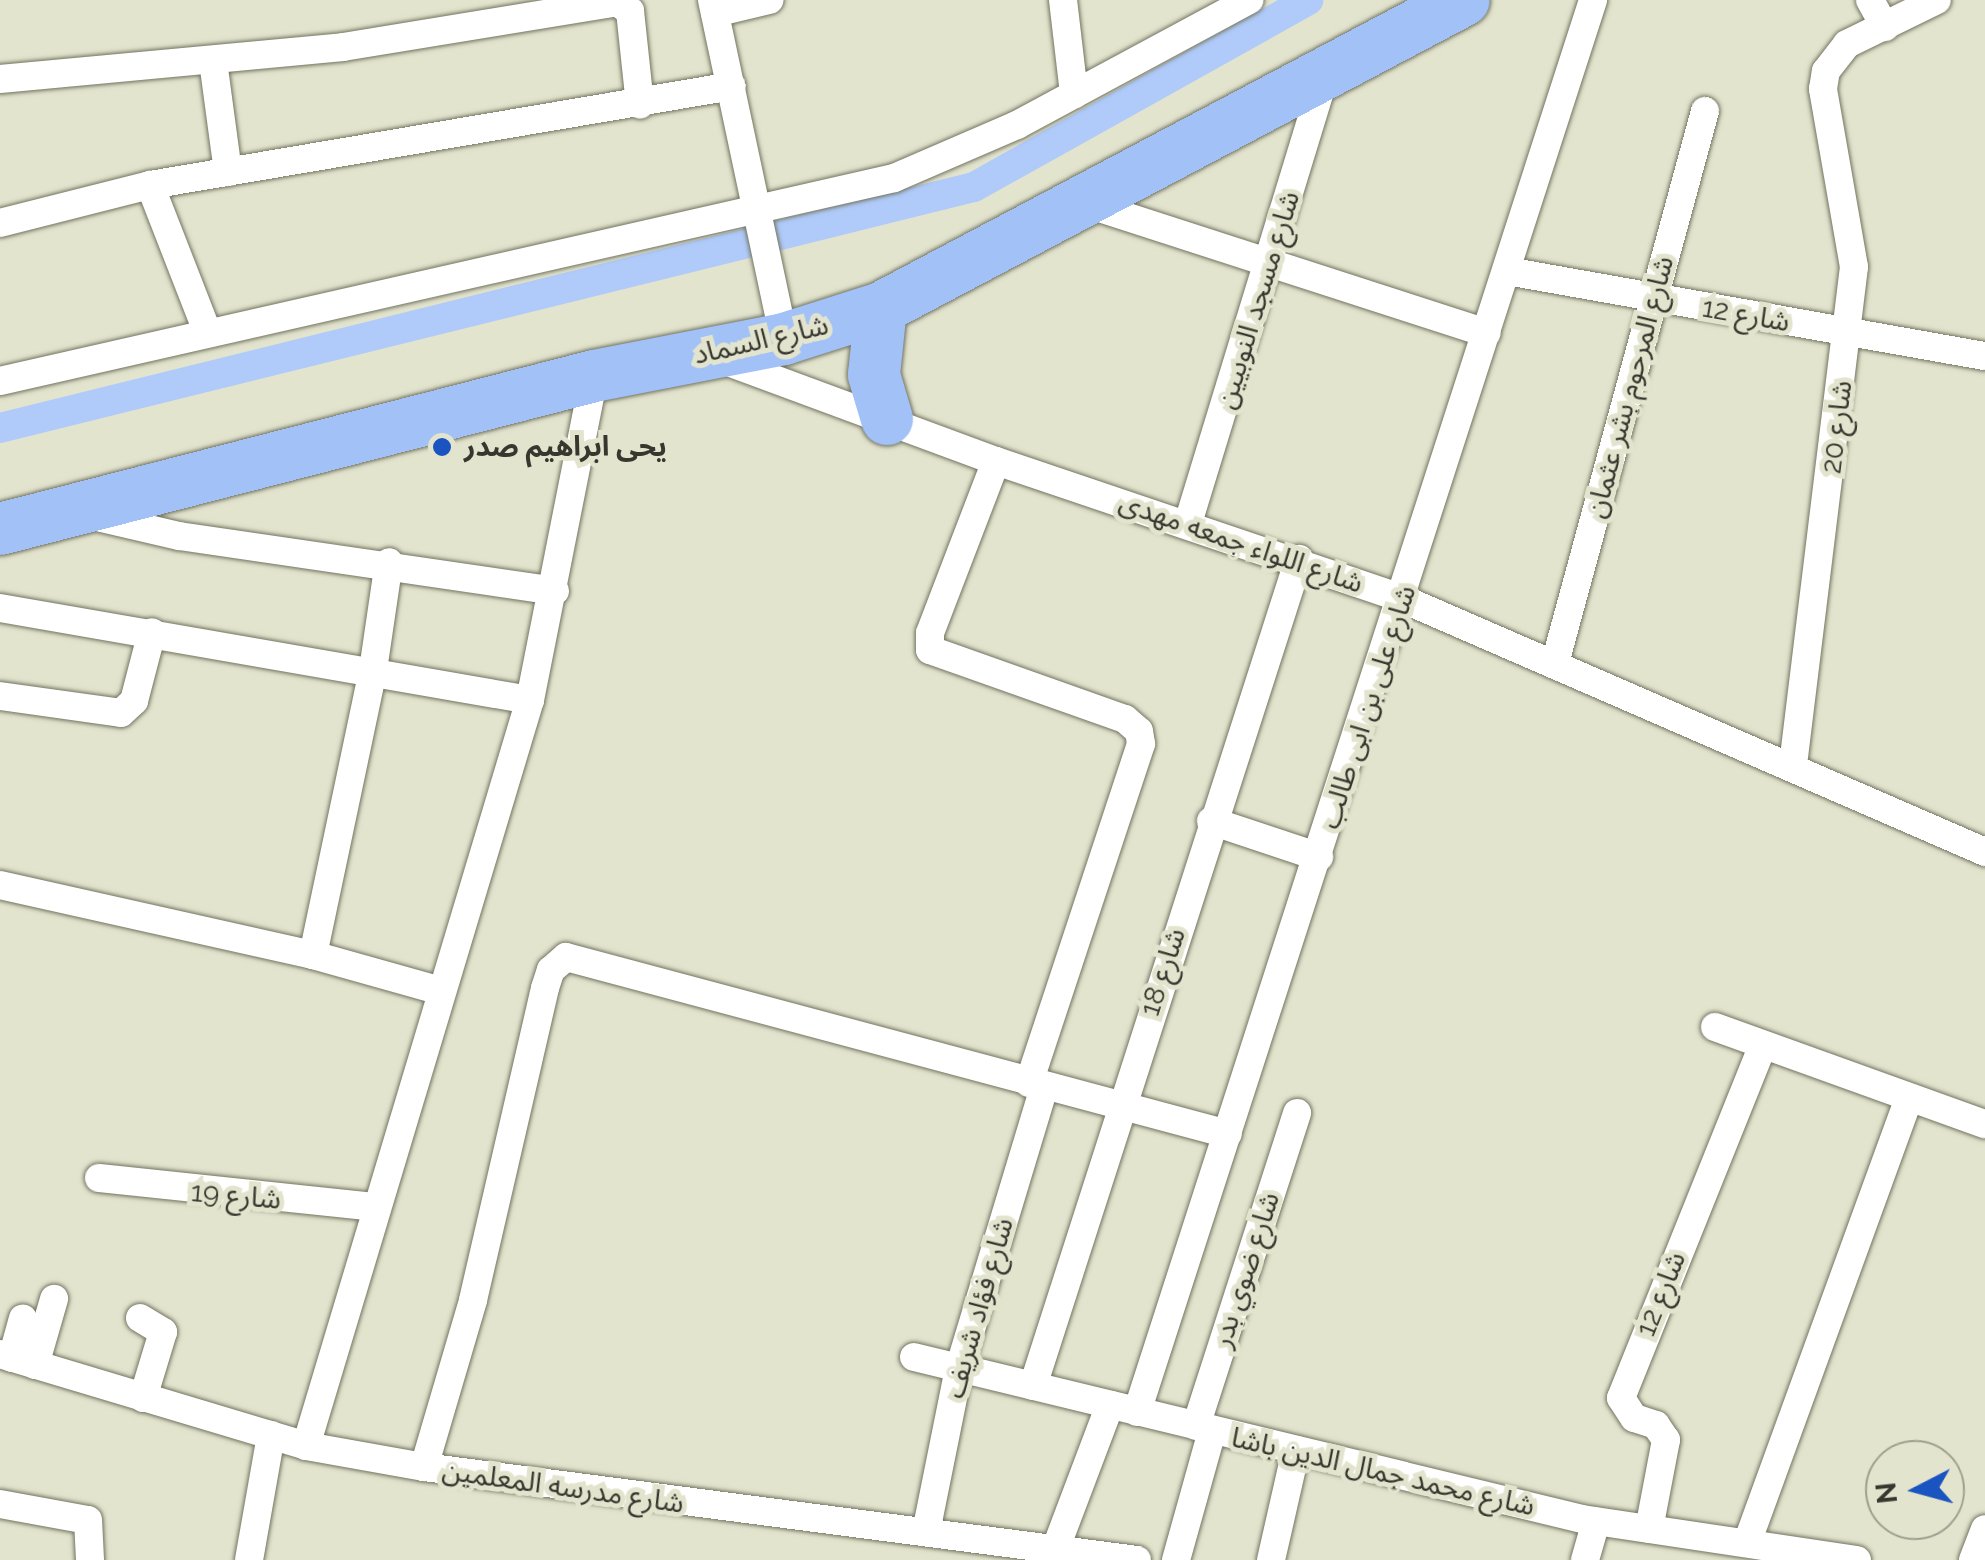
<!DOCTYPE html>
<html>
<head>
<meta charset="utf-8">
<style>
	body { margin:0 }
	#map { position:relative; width:1985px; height:1560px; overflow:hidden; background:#e3e4ce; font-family:Raleway,"Noto Sans Arabic",sans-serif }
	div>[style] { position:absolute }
	.canal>* { height:30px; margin:-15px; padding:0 15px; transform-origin:15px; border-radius:15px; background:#b0cbfa }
	.roads { filter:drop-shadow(0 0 2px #737460) drop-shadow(0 0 2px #737460) }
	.street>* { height:28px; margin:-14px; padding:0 14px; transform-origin:14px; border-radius:14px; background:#fff }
	.highway>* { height:52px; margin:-26px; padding:0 26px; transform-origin:26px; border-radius:26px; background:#a2c1f7 }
	.dots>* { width:28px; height:28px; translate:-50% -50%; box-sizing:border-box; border:5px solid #e3e4ce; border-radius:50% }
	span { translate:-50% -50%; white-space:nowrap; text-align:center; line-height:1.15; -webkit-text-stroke:10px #e3e4ce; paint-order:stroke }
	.street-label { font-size:28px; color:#37372f }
	.poi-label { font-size:28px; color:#37372f; font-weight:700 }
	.left { translate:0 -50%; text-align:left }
	.north { position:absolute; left:1865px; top:1440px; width:100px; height:100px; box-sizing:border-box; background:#e3e4ce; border:2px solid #9e9f8e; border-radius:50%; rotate:264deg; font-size:28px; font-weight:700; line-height:40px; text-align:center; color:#37372f }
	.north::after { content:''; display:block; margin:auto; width:35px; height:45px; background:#1a54c0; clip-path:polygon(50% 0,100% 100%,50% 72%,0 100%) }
</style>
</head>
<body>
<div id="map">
	<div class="canal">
		<div style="left:0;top:428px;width:1003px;rotate:-13.9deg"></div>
		<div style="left:974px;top:187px;width:383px;rotate:-29.2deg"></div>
	</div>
	<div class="roads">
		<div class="street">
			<div style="left:712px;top:0;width:347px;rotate:78deg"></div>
			<div style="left:1063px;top:0;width:95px;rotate:83.3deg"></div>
			<div style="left:1870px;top:0;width:31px;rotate:61deg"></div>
			<div style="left:715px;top:13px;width:56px;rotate:-13.5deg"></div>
			<div style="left:213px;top:61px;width:112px;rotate:82.3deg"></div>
			<div style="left:0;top:79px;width:344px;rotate:-5.3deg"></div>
			<div style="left:343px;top:47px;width:278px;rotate:-9.3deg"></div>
			<div style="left:617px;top:2px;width:16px;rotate:35deg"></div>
			<div style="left:630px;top:11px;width:94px;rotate:83.9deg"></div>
			<div style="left:150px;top:185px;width:590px;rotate:-9.65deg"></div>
			<div style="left:1084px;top:203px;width:423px;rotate:17.9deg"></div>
			<div style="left:0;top:223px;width:155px;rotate:-14.2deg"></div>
			<div style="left:150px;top:185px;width:157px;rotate:68.7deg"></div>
			<div style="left:1507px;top:271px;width:485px;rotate:10.1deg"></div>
			<div style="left:720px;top:359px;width:294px;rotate:20.3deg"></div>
			<div style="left:996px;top:461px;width:430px;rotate:18.7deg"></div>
			<div style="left:1403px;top:599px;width:635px;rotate:23.49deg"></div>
			<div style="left:0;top:381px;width:917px;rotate:-12.79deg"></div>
			<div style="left:894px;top:178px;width:134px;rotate:-23.3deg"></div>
			<div style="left:1017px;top:125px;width:264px;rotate:-28.3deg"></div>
			<div style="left:996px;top:461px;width:184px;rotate:111deg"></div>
			<div style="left:930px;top:633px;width:17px;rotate:90deg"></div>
			<div style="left:930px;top:650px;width:207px;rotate:19.5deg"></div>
			<div style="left:1125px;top:719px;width:18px;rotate:41deg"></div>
			<div style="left:1139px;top:731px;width:13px;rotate:81deg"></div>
			<div style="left:1141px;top:744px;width:357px;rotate:108.3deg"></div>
			<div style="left:93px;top:516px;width:88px;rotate:13.1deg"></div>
			<div style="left:179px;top:536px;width:380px;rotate:8.3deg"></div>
			<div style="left:1188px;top:523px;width:468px;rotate:-73deg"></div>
			<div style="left:0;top:608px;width:538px;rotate:9.85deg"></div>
			<div style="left:1555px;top:663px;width:572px;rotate:-74.8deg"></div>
			<div style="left:0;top:696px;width:122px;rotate:8deg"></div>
			<div style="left:121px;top:713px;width:18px;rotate:-43deg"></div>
			<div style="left:134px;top:701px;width:71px;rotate:-75.4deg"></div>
			<div style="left:1793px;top:765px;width:502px;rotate:-83.02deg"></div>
			<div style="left:1854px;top:267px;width:181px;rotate:-99.9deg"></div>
			<div style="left:1823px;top:89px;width:18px;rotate:-81deg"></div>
			<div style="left:1826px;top:71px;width:34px;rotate:-52deg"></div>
			<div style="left:1847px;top:44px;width:100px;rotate:-26.1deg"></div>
			<div style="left:1211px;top:821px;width:114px;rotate:18.4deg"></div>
			<div style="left:0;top:885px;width:321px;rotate:12.6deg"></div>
			<div style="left:313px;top:955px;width:133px;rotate:15.7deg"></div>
			<div style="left:313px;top:955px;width:291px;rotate:-78.1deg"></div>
			<div style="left:373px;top:670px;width:109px;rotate:-81.6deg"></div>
			<div style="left:1715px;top:1027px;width:287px;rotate:19.8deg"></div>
			<div style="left:99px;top:1178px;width:277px;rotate:6deg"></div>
			<div style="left:140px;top:1318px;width:27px;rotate:31deg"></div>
			<div style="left:163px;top:1332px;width:69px;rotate:106.9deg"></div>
			<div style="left:0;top:1354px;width:320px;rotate:16.7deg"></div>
			<div style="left:306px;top:1446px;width:120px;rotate:10.1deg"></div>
			<div style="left:424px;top:1467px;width:719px;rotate:7.43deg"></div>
			<div style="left:914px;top:1357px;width:687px;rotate:13.63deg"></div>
			<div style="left:1582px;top:1519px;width:278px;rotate:8.5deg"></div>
			<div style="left:12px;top:1358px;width:41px;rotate:-74.6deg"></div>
			<div style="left:35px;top:1365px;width:69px;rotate:-73.9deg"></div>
			<div style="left:1033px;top:1386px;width:869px;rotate:-72.17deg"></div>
			<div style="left:1137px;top:1412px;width:1484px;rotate:-72.1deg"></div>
			<div style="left:1196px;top:1426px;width:329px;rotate:-72.1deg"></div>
			<div style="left:306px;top:1446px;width:779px;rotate:-73.29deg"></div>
			<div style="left:530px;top:700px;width:330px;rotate:-78.8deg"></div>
			<div style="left:424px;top:1467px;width:174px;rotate:-73.6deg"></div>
			<div style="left:473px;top:1300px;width:320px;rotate:-77deg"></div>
			<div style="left:545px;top:988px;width:19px;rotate:-72deg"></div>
			<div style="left:551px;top:970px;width:20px;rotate:-41deg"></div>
			<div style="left:566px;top:957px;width:685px;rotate:14.97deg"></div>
			<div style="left:0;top:1504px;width:89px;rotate:10.3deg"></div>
			<div style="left:88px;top:1520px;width:40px;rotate:87.1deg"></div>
			<div style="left:1649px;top:1529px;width:91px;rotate:-79.2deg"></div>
			<div style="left:1666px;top:1440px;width:18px;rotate:-124deg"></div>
			<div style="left:1656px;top:1425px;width:23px;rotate:-162deg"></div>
			<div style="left:1634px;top:1418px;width:24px;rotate:-123deg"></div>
			<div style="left:1621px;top:1398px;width:380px;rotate:-68.1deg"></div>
			<div style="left:926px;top:1532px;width:166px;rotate:-78.6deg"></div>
			<div style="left:959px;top:1369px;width:294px;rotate:-73.2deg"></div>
			<div style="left:1747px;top:1543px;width:473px;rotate:-70deg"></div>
			<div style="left:1057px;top:1545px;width:150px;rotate:-69.3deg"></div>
			<div style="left:249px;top:1560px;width:127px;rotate:-80deg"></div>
			<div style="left:1176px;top:1560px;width:134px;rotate:-74.4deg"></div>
			<div style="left:1271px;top:1560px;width:113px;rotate:-77.2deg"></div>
			<div style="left:1585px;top:1560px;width:40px;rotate:-74deg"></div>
			<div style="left:1973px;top:1560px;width:33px;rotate:-69deg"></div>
		</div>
		<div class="highway">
			<div style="left:881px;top:308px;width:67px;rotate:96deg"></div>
			<div style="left:874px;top:375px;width:46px;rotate:73.5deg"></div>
			<div style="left:0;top:529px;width:613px;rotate:-14.44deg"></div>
			<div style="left:594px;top:376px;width:194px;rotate:-11deg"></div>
			<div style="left:784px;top:339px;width:102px;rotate:-17.7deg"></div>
			<div style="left:881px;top:308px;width:659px;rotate:-27.85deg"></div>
		</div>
	</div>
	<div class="dots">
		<div style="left:442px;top:447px;background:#1a54c0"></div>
	</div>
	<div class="street-label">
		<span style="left:1258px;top:300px;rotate:-73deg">شارع مسجد النوبيين</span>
		<span style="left:1746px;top:315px;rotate:10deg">شارع 12</span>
		<span style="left:761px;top:340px;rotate:-13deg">شارع السماد</span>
		<span style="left:1630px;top:387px;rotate:-75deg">شارع المرحوم بشر عثمان</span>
		<span style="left:1837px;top:427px;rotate:-83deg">شارع 20</span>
		<span style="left:1241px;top:543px;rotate:19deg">شارع اللواء جمعه مهدى</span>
		<span style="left:1368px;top:707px;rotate:-72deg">شارع على بن ابى طالب</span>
		<span style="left:1163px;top:972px;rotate:-72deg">شارع 18</span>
		<span style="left:236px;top:1196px;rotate:5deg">شارع 19</span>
		<span style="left:1246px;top:1270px;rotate:-72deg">شارع ضوي بدر</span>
		<span style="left:1661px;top:1294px;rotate:-68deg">شارع 12</span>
		<span style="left:979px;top:1308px;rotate:-74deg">شارع فؤاد شريف</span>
		<span style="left:1383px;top:1472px;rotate:13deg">شارع محمد جمال الدين باشا</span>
		<span style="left:563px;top:1487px;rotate:8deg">شارع مدرسه المعلمين</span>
	</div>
	<div class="poi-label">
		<span class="left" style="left:464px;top:447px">يحى ابراهيم صدر</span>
	</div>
	<div class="north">N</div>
</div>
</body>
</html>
